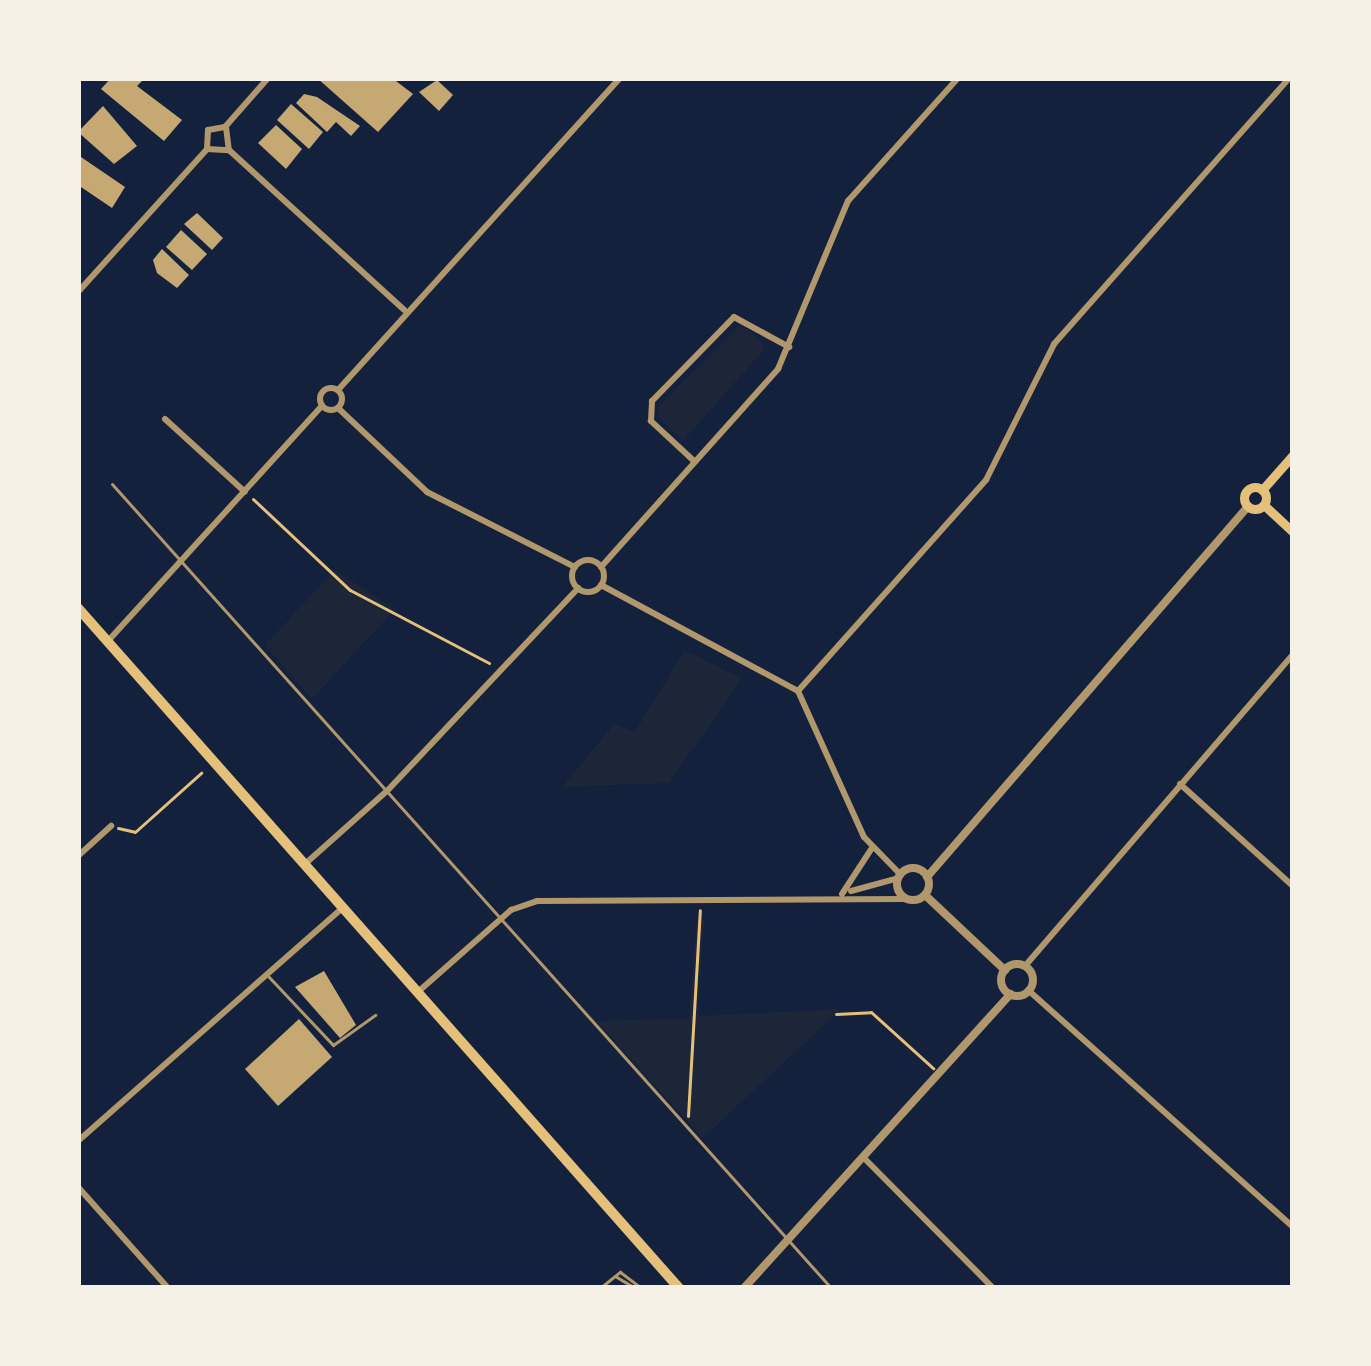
<!DOCTYPE html>
<html>
<head>
<meta charset="utf-8">
<style>
	body { margin:0 }
	#map { position:relative; width:1371px; height:1366px; overflow:hidden; background:#14213d; font-family:"Archivo Narrow",sans-serif }
	div>[style] { position:absolute }
	.green>* { inset:0; background:#1d2539 }
	.building>* { inset:0; background:#c6a872 }
	.path>* { height:3px; margin:-1.5px; padding:0 1.5px; transform-origin:1.5px; border-radius:1.5px; background:#e5c07b }
	.service>* { height:3px; margin:-1.5px; padding:0 1.5px; transform-origin:1.5px; border-radius:1.5px; background:#b1986c }
	.minor>* { height:6px; margin:-3px; padding:0 3px; transform-origin:3px; border-radius:3px; background:#b1986c }
	.minor>.ring { margin:-3px; padding:0; box-sizing:content-box; background:none; border:6px solid #b1986c; border-radius:50% }
	.tertiary>* { height:8px; margin:-4px; padding:0 4px; transform-origin:4px; border-radius:4px; background:#b1986c }
	.tertiary>.ring { margin:-4px; padding:0; box-sizing:content-box; background:none; border:8px solid #b1986c; border-radius:50% }
	.secondary>* { height:9px; margin:-4.5px; padding:0 4.5px; transform-origin:4.5px; border-radius:4.5px; background:#e5c07b }
	.secondary>.ring { margin:-4.5px; padding:0; box-sizing:content-box; background:none; border:9px solid #e5c07b; border-radius:50% }
	.trunk>* { height:10px; margin:-5px; padding:0 5px; transform-origin:5px; border-radius:5px; background:#e5c07b }
	span { translate:-50% -50%; white-space:nowrap; text-align:center; line-height:1.15; -webkit-text-stroke:9px #f6f1e7; paint-order:stroke }
	.frame { position:absolute; inset:0; border:81px solid #f6f1e7; pointer-events:none }
</style>
</head>
<body>
<div id="map">
	<div class="green">
		<div style="clip-path:polygon(741px 324px,765px 345px,762px 352px,683px 441px,659px 417px,659px 406px)"></div>
		<div style="clip-path:polygon(334px 570px,395px 609px,312px 699px,265px 645px)"></div>
		<div style="clip-path:polygon(685px 650px,742px 679px,669px 783px,562px 787px,615px 723px,634px 733px)"></div>
		<div style="clip-path:polygon(697px 919px,704px 919px,698px 1016px,841px 1009px,703px 1138px,596px 1021px,689px 1018px)"></div>
	</div>
	<div class="building">
		<div style="clip-path:polygon(111px 78px,145px 78px,137px 86px,182px 120px,164px 141px,101px 89px)"></div>
		<div style="clip-path:polygon(317px 78px,392px 78px,413px 94px,378px 132px)"></div>
		<div style="clip-path:polygon(437px 80px,453px 95px,439px 111px,419px 92px)"></div>
		<div style="clip-path:polygon(304px 94px,317px 97px,360px 126px,351px 136px,336px 122px,327px 132px,296px 103px)"></div>
		<div style="clip-path:polygon(291px 104px,323px 132px,309px 149px,277px 120px)"></div>
		<div style="clip-path:polygon(103px 106px,137px 146px,114px 164px,78px 132px)"></div>
		<div style="clip-path:polygon(276px 125px,302px 149px,286px 169px,258px 143px)"></div>
		<div style="clip-path:polygon(78px 155px,125px 187px,112px 208px,78px 185px)"></div>
		<div style="clip-path:polygon(197px 213px,223px 238px,212px 250px,184px 224px)"></div>
		<div style="clip-path:polygon(181px 230px,207px 254px,192px 270px,166px 247px)"></div>
		<div style="clip-path:polygon(162px 249px,189px 275px,177px 288px,157px 273px,153px 260px)"></div>
		<div style="clip-path:polygon(324px 971px,356px 1025px,340px 1038px,295px 987px)"></div>
		<div style="clip-path:polygon(299px 1019px,332px 1057px,278px 1106px,245px 1069px)"></div>
	</div>
	<div class="path">
		<div style="left:253px;top:499px;width:133px;rotate:43.2deg"></div>
		<div style="left:350px;top:590px;width:157px;rotate:27.7deg"></div>
		<div style="left:118px;top:828px;width:17px;rotate:13deg"></div>
		<div style="left:135px;top:832px;width:89px;rotate:-41.8deg"></div>
		<div style="left:836px;top:1014px;width:35px;rotate:-3deg"></div>
		<div style="left:871px;top:1012px;width:84px;rotate:42.1deg"></div>
		<div style="left:688px;top:1116px;width:206px;rotate:-86.7deg"></div>
	</div>
	<div class="service">
		<div style="left:112px;top:484px;width:1079px;rotate:48.19deg"></div>
		<div style="left:268px;top:976px;width:95px;rotate:46.7deg"></div>
		<div style="left:333px;top:1045px;width:52px;rotate:-35.5deg"></div>
		<div style="left:615px;top:1276px;width:23px;rotate:31deg"></div>
		<div style="left:600px;top:1288px;width:26px;rotate:-39deg"></div>
		<div style="left:620px;top:1272px;width:26px;rotate:37deg"></div>
	</div>
	<div class="minor">
		<div style="left:225px;top:127px;width:65px;rotate:-48.7deg"></div>
		<div style="left:226px;top:127px;width:23px;rotate:83deg"></div>
		<div style="left:207px;top:149px;width:19px;rotate:-87deg"></div>
		<div style="left:208px;top:130px;width:17px;rotate:-10deg"></div>
		<div style="left:207px;top:149px;width:22px;rotate:3deg"></div>
		<div style="left:229px;top:150px;width:237px;rotate:42.4deg"></div>
		<div style="left:78px;top:292px;width:193px;rotate:-47.9deg"></div>
		<div class="ring" style="left:320px;top:388px;width:16px;height:16px"></div>
		<div style="left:338px;top:390px;width:421px;rotate:-47.9deg"></div>
		<div style="left:338px;top:408px;width:122px;rotate:43.3deg"></div>
		<div style="left:427px;top:492px;width:166px;rotate:26.9deg"></div>
		<div style="left:165px;top:419px;width:108px;rotate:42.4deg"></div>
		<div style="left:694px;top:461px;width:59px;rotate:-137.1deg"></div>
		<div style="left:651px;top:421px;width:20px;rotate:-87deg"></div>
		<div style="left:652px;top:401px;width:117px;rotate:-45.7deg"></div>
		<div style="left:734px;top:317px;width:63px;rotate:28.6deg"></div>
		<div class="ring" style="left:572px;top:560px;width:26px;height:26px"></div>
		<div style="left:601px;top:567px;width:266px;rotate:-48.2deg"></div>
		<div style="left:778px;top:369px;width:182px;rotate:-67.4deg"></div>
		<div style="left:848px;top:201px;width:165px;rotate:-48.2deg"></div>
		<div style="left:601px;top:585px;width:224px;rotate:28.3deg"></div>
		<div style="left:798px;top:691px;width:160px;rotate:65.7deg"></div>
		<div style="left:864px;top:837px;width:53px;rotate:45.8deg"></div>
		<div style="left:108px;top:641px;width:318px;rotate:-47.7deg"></div>
		<div style="left:798px;top:691px;width:283px;rotate:-48.3deg"></div>
		<div style="left:986px;top:480px;width:152px;rotate:-63.4deg"></div>
		<div style="left:1054px;top:344px;width:355px;rotate:-48.5deg"></div>
		<div style="left:1180px;top:784px;width:152px;rotate:42.1deg"></div>
		<div style="left:78px;top:856px;width:45px;rotate:-42.3deg"></div>
		<div style="left:305px;top:864px;width:110px;rotate:-41.7deg"></div>
		<div style="left:387px;top:791px;width:279px;rotate:-46.7deg"></div>
		<div style="left:851px;top:891px;width:50px;rotate:-15.2deg"></div>
		<div style="left:842px;top:894px;width:55px;rotate:-56.9deg"></div>
		<div style="left:1025px;top:966px;width:411px;rotate:-49.3deg"></div>
		<div style="left:1028px;top:990px;width:356px;rotate:41.8deg"></div>
		<div style="left:419px;top:991px;width:123px;rotate:-41.4deg"></div>
		<div style="left:511px;top:910px;width:28px;rotate:-19deg"></div>
		<div style="left:537px;top:901px;width:369px;rotate:-0.3deg"></div>
		<div style="left:78px;top:1141px;width:354px;rotate:-41.4deg"></div>
		<div style="left:863px;top:1157px;width:185px;rotate:45.2deg"></div>
		<div style="left:78px;top:1187px;width:135px;rotate:48.3deg"></div>
	</div>
	<div class="tertiary">
		<div class="ring" style="left:897px;top:868px;width:24px;height:24px"></div>
		<div style="left:927px;top:877px;width:490px;rotate:-49.1deg"></div>
		<div style="left:925px;top:895px;width:110px;rotate:43.2deg"></div>
		<div class="ring" style="left:1001px;top:964px;width:24px;height:24px"></div>
		<div style="left:744px;top:1288px;width:397px;rotate:-47.8deg"></div>
	</div>
	<div class="secondary">
		<div class="ring" style="left:1244px;top:487px;width:13px;height:13px"></div>
		<div style="left:1262px;top:490px;width:47px;rotate:-48.5deg"></div>
		<div style="left:1264px;top:505px;width:40px;rotate:43deg"></div>
	</div>
	<div class="trunk">
		<div style="left:78px;top:608px;width:908px;rotate:48.53deg"></div>
	</div>
	<div class="frame"></div>
</div>
</body>
</html>
